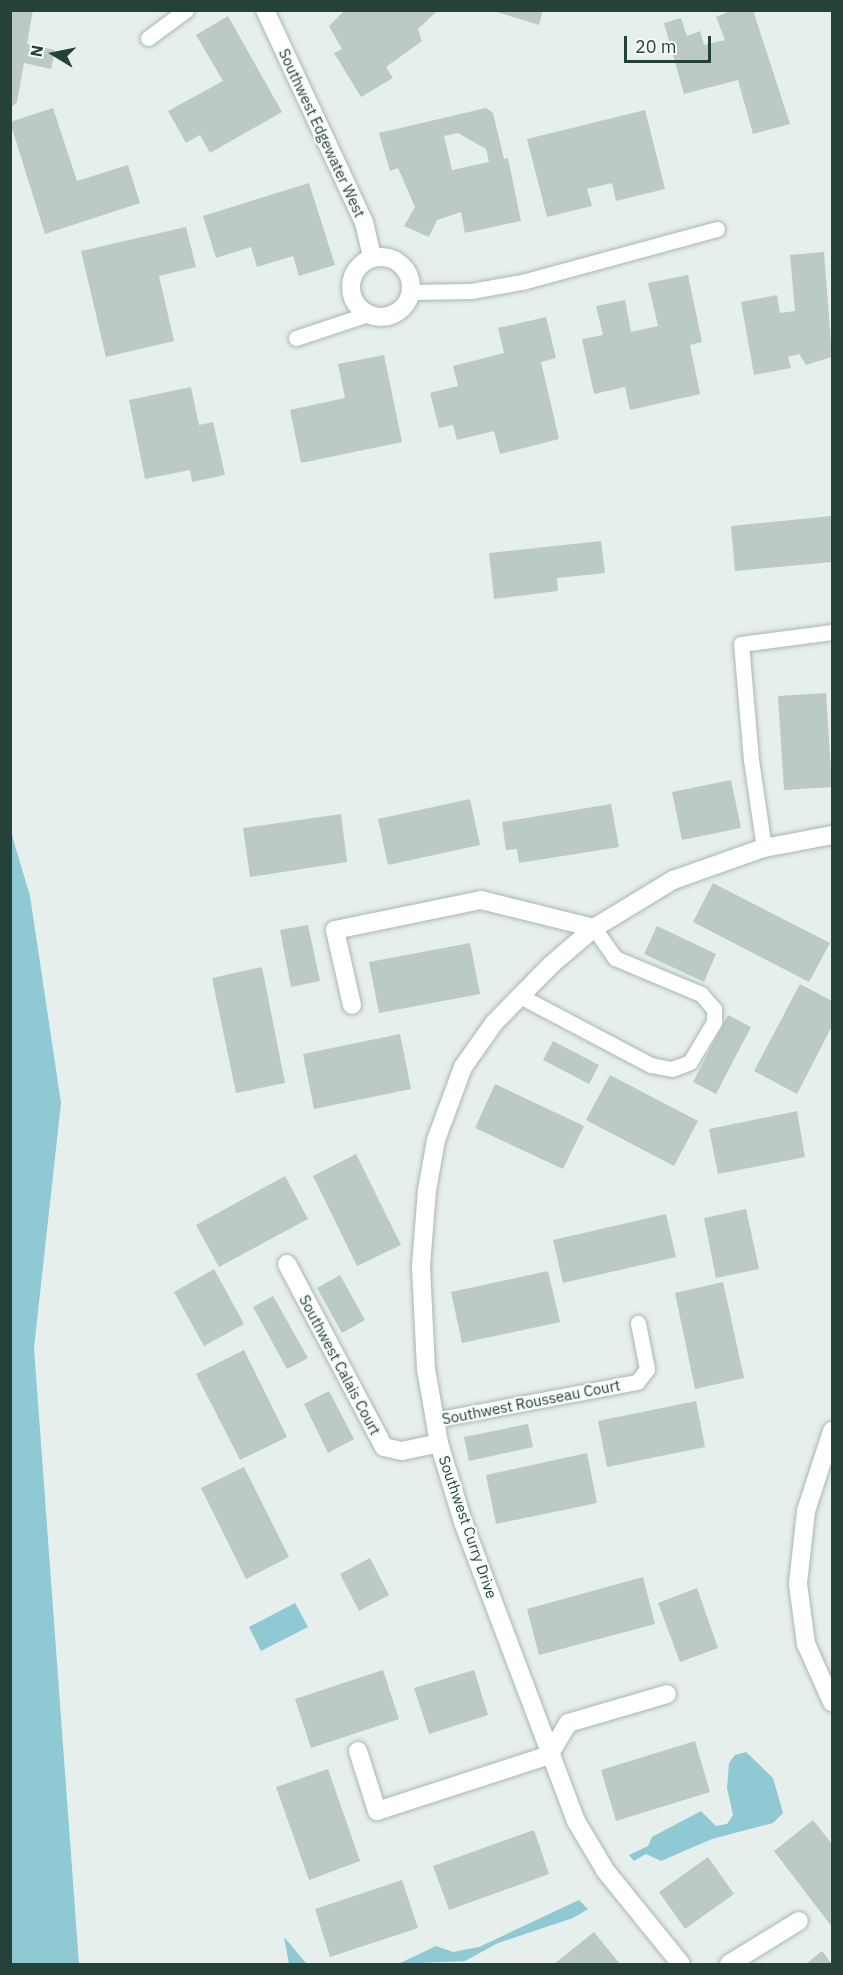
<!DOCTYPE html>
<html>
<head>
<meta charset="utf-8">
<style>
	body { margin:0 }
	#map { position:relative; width:843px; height:1975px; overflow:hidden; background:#e6efeb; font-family:"IBM Plex Sans",sans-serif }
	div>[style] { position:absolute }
	.water>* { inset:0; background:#8ec9d4 }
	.building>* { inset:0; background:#bbcac4 }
	.roads { filter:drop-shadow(0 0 2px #a8b8b2) drop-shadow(0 0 2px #a8b8b2) }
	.service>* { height:15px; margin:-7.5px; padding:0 7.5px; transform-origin:7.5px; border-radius:7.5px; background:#fff }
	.minor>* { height:18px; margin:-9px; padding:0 9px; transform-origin:9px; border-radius:9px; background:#fff }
	.minor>.ring { margin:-9px; padding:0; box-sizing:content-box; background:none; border:18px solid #fff; border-radius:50% }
	.tertiary>* { height:18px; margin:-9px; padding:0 9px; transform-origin:9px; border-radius:9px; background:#fff }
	span { translate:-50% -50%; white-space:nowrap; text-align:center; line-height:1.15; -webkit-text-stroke:4.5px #f7fbf9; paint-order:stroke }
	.street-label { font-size:15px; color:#24423a }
	.frame { position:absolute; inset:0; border:12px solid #24423a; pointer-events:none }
	.north { position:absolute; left:24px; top:24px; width:60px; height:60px; -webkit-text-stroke:4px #f7fbf9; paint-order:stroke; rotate:280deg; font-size:16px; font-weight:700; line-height:24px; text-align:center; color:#24423a }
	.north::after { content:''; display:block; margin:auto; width:21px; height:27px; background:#24423a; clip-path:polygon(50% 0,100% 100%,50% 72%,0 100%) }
	.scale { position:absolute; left:624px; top:36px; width:87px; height:27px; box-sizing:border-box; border:3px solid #24423a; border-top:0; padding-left:8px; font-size:18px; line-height:21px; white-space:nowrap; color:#24423a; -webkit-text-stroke:4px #f7fbf9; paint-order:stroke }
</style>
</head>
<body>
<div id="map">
	<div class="water">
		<div style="clip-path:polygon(11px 832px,30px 896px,61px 1103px,34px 1348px,79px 1964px,11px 1964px)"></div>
		<div style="clip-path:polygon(295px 1603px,308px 1627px,261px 1651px,249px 1627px)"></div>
		<div style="clip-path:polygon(746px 1752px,773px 1778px,783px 1813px,773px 1823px,712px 1839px,661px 1861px,646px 1854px,634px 1861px,629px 1855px,648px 1846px,652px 1837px,701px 1811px,716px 1826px,727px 1824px,733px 1815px,727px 1788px,729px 1763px,735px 1755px)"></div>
		<div style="clip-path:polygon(579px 1900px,588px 1909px,573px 1918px,498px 1943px,465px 1961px,398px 1964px,436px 1946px,453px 1952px,479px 1947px)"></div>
		<div style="clip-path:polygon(284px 1937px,305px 1962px,308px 1964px,289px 1964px)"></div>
	</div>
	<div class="building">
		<div style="clip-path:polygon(10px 10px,33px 10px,27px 44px,55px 50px,51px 69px,24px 63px,17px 102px,10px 108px)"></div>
		<div style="clip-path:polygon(345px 10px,435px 10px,436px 12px,418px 29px,422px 41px,386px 67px,393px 78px,361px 97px,334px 53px,342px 49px,329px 26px)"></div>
		<div style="clip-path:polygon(490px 10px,543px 10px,539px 25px)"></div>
		<div style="clip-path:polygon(732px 10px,753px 10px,790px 124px,753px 134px,738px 80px,684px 94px,664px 23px,681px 18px,687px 36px,700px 31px,704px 45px,725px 40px,716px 17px)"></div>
		<div style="clip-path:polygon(228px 16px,282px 112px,210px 153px,200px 135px,186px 143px,168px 111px,223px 81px,196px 35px)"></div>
		<div style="clip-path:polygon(53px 108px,77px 181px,128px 165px,140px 203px,45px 234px,10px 122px)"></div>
		<div style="clip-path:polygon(evenodd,486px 108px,493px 113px,504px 159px,508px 158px,521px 221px,465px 233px,461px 212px,437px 220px,429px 237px,404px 226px,415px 207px,398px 168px,390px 171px,379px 133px,486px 108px,458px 133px,486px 149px,489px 162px,452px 170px,444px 136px,458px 133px)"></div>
		<div style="clip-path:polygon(645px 110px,665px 189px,616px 201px,612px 183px,587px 189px,592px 206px,547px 217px,527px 139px)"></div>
		<div style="clip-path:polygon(309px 183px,335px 265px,299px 276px,293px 256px,257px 267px,251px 247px,216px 258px,203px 216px)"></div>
		<div style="clip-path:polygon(186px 227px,196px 267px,159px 276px,174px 341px,106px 357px,81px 251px)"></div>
		<div style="clip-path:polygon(824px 252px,832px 357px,806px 365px,799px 354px,788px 357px,791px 368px,754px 375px,741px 302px,777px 295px,780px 313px,795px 311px,790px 255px)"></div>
		<div style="clip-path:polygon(688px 275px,702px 342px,690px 345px,700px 394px,630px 410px,625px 387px,594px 394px,582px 339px,603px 335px,596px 306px,625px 300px,631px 332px,658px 326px,648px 283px)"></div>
		<div style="clip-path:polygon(546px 317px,556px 358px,541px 362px,559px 439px,500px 454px,494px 431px,457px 440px,453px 425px,439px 428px,430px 393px,458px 386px,453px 366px,504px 353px,498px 328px)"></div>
		<div style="clip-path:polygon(384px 355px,402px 442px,301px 463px,290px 410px,345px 398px,338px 364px)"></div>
		<div style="clip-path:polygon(191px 387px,199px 425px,213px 422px,225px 475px,192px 482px,190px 470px,145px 479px,129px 400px)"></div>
		<div style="clip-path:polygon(831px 516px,832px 562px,735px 571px,731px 526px)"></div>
		<div style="clip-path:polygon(601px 541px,605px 573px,557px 578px,558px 591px,494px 599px,489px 553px)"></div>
		<div style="clip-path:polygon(826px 693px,832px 787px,784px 790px,778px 696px)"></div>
		<div style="clip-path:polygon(731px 780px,741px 828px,682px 840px,672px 792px)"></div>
		<div style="clip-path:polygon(470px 799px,480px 845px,388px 865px,378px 819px)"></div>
		<div style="clip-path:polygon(611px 804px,619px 847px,519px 863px,517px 849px,506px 850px,502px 822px)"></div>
		<div style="clip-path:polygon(341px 814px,347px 862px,250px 877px,243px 828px)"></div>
		<div style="clip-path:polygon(713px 883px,830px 943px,809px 982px,693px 922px)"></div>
		<div style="clip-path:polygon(308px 925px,320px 981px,291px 987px,280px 930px)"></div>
		<div style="clip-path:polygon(657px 926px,716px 954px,704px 982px,644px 954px)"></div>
		<div style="clip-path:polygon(470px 943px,480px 994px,379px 1013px,369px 962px)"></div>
		<div style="clip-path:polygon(262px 967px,285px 1083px,236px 1093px,212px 978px)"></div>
		<div style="clip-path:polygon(800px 984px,832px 1001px,832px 1026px,797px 1094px,754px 1071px)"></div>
		<div style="clip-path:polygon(728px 1015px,751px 1027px,716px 1094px,693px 1082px)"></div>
		<div style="clip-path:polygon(400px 1034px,411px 1089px,314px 1109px,303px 1054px)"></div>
		<div style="clip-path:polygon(553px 1041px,599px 1065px,589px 1084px,543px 1060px)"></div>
		<div style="clip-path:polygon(610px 1075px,698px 1121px,674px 1166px,586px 1120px)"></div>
		<div style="clip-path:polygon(495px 1084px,584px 1126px,563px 1169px,475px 1128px)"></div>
		<div style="clip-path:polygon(797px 1111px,805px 1157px,718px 1174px,709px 1129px)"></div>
		<div style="clip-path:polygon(356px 1154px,401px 1245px,357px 1266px,313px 1176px)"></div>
		<div style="clip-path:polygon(285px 1176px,308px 1219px,219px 1267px,196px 1225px)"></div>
		<div style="clip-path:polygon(746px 1209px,759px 1269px,716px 1278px,704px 1218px)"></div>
		<div style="clip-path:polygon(666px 1214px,676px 1257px,563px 1283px,553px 1240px)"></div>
		<div style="clip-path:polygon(214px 1269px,244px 1324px,204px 1346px,174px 1292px)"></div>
		<div style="clip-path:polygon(548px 1271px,560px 1322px,462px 1343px,451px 1292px)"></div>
		<div style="clip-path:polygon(340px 1275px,365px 1320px,342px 1333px,317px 1288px)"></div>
		<div style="clip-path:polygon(723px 1282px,744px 1378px,695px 1389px,675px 1293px)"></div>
		<div style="clip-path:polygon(273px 1296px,308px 1358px,287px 1369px,253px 1307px)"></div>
		<div style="clip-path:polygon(244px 1350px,287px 1437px,240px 1460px,196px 1374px)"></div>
		<div style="clip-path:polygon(329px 1391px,354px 1439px,328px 1453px,304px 1404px)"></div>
		<div style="clip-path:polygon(696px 1401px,705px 1447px,607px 1467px,598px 1421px)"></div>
		<div style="clip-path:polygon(528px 1424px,533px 1447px,469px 1461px,464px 1437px)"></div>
		<div style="clip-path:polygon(587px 1453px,597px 1503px,496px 1524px,486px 1475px)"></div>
		<div style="clip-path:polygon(244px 1467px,289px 1557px,246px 1579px,201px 1488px)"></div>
		<div style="clip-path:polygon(370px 1558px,389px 1595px,359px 1611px,340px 1574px)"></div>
		<div style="clip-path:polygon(643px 1577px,655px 1624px,539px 1655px,527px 1609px)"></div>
		<div style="clip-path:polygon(697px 1588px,718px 1648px,680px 1662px,658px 1603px)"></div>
		<div style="clip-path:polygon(383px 1670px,399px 1719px,311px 1748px,295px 1699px)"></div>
		<div style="clip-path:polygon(474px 1670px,488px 1715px,429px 1734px,414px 1688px)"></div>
		<div style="clip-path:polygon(695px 1741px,710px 1792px,616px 1821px,601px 1770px)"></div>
		<div style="clip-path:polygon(328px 1769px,360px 1861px,309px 1880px,276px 1787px)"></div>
		<div style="clip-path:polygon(813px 1820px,832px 1844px,832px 1927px,774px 1851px)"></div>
		<div style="clip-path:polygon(534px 1830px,549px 1874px,449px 1910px,433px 1866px)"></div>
		<div style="clip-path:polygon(708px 1857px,734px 1894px,685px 1929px,659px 1892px)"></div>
		<div style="clip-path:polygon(402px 1880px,418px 1928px,330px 1957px,315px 1909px)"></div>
		<div style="clip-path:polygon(594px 1932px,620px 1964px,554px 1964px)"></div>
		<div style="clip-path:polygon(822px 1951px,832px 1964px,806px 1964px)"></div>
	</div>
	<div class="roads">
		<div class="service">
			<div style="left:148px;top:38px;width:47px;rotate:-36.4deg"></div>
			<div style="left:411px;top:292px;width:60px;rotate:-1deg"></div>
			<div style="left:471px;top:291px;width:52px;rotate:-10deg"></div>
			<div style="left:522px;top:282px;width:202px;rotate:-15.2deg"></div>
			<div style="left:296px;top:338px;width:76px;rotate:-18.4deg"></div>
			<div style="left:764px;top:848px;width:89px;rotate:-98.4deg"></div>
			<div style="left:751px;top:760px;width:116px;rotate:-94.9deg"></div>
			<div style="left:741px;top:644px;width:92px;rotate:-7.5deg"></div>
			<div style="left:520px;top:996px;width:148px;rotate:27.8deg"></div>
			<div style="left:651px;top:1065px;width:21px;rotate:11deg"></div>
			<div style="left:672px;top:1069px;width:19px;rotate:-21deg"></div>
			<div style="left:690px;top:1062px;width:47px;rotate:-59deg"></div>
			<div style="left:714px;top:1022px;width:13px;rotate:-90deg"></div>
			<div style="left:714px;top:1009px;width:20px;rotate:-131deg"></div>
			<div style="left:701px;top:994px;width:93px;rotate:-157.3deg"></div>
			<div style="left:615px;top:958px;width:37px;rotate:-125deg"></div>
			<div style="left:434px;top:1420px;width:207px;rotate:-10.6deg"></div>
			<div style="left:637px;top:1382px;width:16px;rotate:-52deg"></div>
			<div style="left:647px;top:1369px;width:47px;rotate:-101.1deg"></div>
		</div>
		<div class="minor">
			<div style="left:265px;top:10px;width:234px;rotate:65deg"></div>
			<div style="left:364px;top:222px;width:37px;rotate:77deg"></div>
			<div class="ring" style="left:351px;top:257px;width:42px;height:42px"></div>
			<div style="left:352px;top:1005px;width:77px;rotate:-102.8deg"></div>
			<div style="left:335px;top:930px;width:149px;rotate:-11.6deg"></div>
			<div style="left:481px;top:900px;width:116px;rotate:13.9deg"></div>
			<div style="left:287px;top:1264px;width:207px;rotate:62.1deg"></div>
			<div style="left:384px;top:1447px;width:18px;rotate:13deg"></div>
			<div style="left:402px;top:1451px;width:38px;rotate:-12deg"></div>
			<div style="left:358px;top:1751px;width:63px;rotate:72.4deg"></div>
			<div style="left:377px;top:1811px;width:181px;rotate:-18deg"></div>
			<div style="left:549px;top:1755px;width:37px;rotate:-59deg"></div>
			<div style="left:568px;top:1723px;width:103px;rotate:-16.3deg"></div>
			<div style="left:681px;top:1964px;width:121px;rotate:-129deg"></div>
			<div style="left:605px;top:1870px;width:57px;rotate:-120.6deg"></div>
			<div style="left:576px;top:1821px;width:320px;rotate:-110.7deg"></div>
			<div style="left:463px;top:1522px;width:83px;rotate:-106.9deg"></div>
			<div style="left:439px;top:1443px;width:75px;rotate:-100deg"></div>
			<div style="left:426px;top:1369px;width:103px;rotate:-92.8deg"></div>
			<div style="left:421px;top:1266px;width:76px;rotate:-85.5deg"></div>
			<div style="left:427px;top:1190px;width:51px;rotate:-79.8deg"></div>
			<div style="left:436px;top:1140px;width:78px;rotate:-69.7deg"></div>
			<div style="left:463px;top:1067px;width:54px;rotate:-54.8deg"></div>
			<div style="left:494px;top:1023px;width:83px;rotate:-45.5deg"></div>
			<div style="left:552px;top:964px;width:55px;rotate:-40.6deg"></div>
			<div style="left:594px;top:928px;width:92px;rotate:-31.3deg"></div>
			<div style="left:673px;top:880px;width:96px;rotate:-19.4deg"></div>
			<div style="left:764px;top:848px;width:69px;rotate:-10.8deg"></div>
			<div style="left:729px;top:1964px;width:82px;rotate:-31.6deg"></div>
		</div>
		<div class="tertiary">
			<div style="left:832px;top:1431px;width:84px;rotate:108deg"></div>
			<div style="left:806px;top:1511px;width:73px;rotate:96.3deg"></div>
			<div style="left:798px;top:1584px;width:61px;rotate:82.4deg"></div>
			<div style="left:806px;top:1644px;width:64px;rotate:65.9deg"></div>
		</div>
	</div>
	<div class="street-label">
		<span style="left:322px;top:133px;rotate:65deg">Southwest Edgewater West</span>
		<span style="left:340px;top:1365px;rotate:62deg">Southwest Calais Court</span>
		<span style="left:531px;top:1402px;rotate:-11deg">Southwest Rousseau Court</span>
		<span style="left:468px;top:1527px;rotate:71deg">Southwest Curry Drive</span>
	</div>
	<div class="frame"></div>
	<div class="north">N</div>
	<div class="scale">20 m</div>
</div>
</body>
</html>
